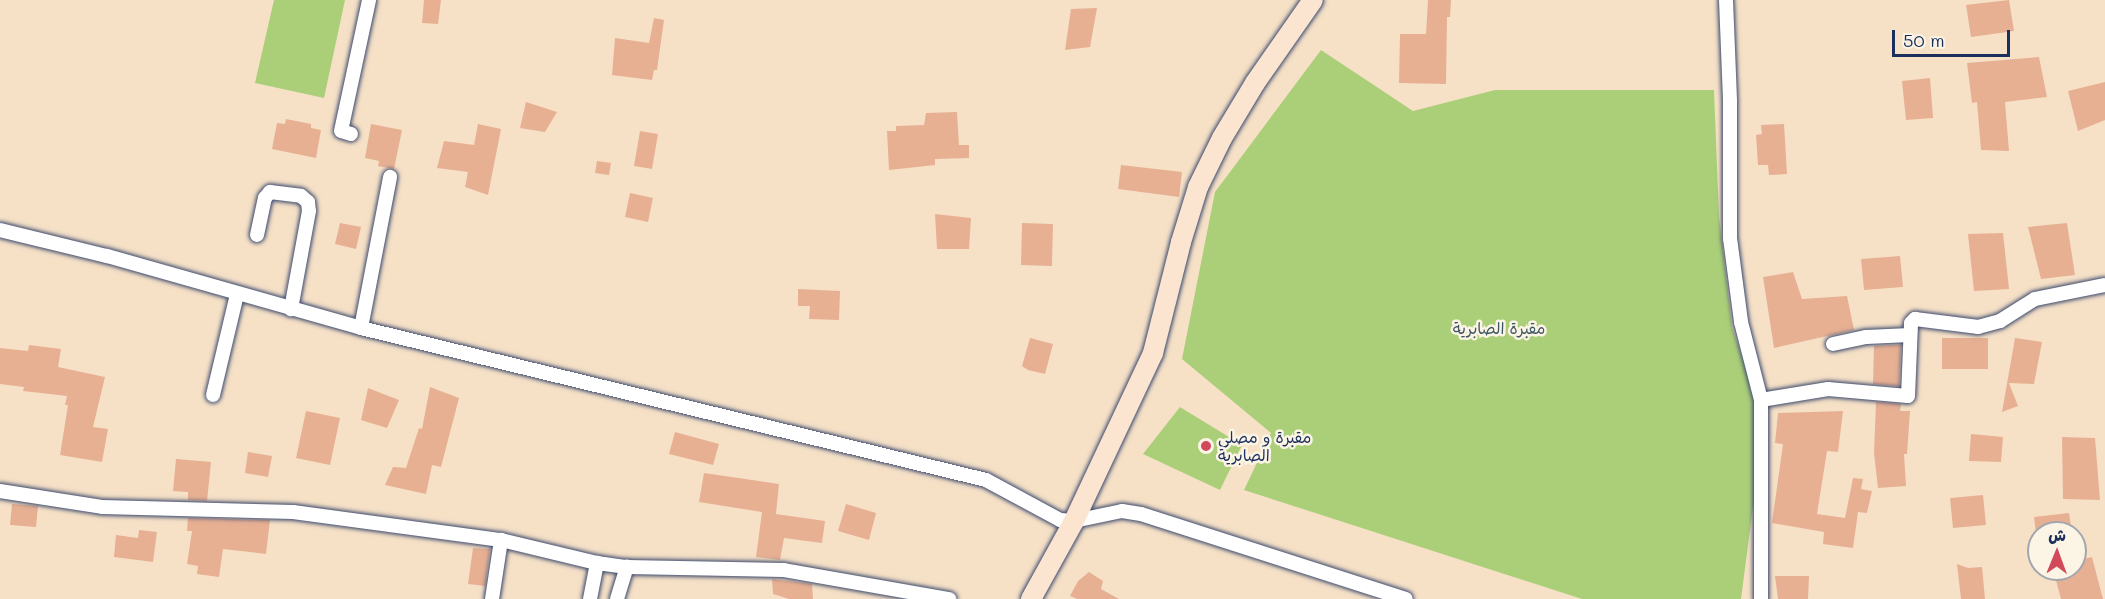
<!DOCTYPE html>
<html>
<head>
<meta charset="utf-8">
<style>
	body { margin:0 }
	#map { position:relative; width:2105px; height:599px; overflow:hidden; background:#f6e1c7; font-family:Mali,"Playpen Sans Arabic",sans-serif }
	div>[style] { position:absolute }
	.green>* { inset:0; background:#abcf79 }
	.building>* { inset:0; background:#e7b093 }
	.roads { filter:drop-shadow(0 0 2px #3c4a6e) drop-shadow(0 0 2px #3c4a6e) }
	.street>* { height:14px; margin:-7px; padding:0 7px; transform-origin:7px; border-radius:7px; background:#fff }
	.secondary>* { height:20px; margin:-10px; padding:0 10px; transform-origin:10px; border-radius:10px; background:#fce5d0 }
	.dots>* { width:16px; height:16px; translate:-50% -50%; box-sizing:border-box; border:3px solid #fcf5e5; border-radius:50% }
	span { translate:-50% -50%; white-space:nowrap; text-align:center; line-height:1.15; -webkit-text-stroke:5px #fcf5e5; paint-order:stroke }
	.park-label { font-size:16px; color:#3f5765 }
	.poi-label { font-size:16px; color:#1b2f5e }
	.left { translate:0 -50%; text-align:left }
	.north { position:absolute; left:2027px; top:521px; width:60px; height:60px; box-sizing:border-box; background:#fcf5e5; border:2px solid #a2a6af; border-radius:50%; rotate:1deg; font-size:16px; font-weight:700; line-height:24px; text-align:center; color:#1b2f5e }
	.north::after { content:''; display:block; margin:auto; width:21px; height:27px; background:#d1495b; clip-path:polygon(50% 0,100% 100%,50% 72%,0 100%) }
	.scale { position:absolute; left:1892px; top:30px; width:118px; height:27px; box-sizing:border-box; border:3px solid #1b2f5e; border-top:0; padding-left:8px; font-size:18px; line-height:21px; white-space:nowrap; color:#1b2f5e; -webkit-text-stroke:4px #fcf5e5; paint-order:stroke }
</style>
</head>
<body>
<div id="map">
	<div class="green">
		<div style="clip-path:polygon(274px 0,345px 0,324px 98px,255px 83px)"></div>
		<div style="clip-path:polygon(1321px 50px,1413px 111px,1495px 90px,1714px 90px,1719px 216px,1732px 327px,1764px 423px,1741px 599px,1582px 599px,1244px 490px,1271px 433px,1182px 359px,1215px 192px)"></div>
		<div style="clip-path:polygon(1180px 407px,1242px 445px,1220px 490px,1143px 454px)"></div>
	</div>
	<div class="building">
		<div style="clip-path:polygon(424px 0,441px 0,438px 24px,422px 23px)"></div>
		<div style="clip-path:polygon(1428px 0,1451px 0,1450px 17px,1447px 17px,1446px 84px,1399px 83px,1400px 34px,1426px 34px)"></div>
		<div style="clip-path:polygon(2009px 0,2014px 31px,1971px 37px,1966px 5px)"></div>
		<div style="clip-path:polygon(1097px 8px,1090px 47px,1065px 50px,1071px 9px)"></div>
		<div style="clip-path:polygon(654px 18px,664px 20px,657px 70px,654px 70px,652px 80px,612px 75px,615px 38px,649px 43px)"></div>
		<div style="clip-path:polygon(2039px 57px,2047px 97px,2005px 102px,2009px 151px,1981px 150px,1977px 102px,1972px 103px,1967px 63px)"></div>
		<div style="clip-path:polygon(1930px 78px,1933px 118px,1906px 120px,1902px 81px)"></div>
		<div style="clip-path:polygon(2105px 82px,2105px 120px,2078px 131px,2068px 91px)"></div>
		<div style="clip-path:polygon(526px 102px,557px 112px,545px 132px,520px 128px)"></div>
		<div style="clip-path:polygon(957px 112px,959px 145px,969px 145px,969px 158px,935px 159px,935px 165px,889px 170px,887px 131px,896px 131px,896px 126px,924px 125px,926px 113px)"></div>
		<div style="clip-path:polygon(286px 119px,311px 124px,311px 128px,321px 130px,316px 158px,272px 149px,277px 123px,285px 124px)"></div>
		<div style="clip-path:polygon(371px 124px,402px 130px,394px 169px,378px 166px,379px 161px,365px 158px)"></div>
		<div style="clip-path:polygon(478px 124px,501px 129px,488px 195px,465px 187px,468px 172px,437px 168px,444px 141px,474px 145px)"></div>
		<div style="clip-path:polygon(1784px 124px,1787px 174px,1769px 175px,1768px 165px,1758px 165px,1756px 135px,1762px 134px,1761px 125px)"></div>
		<div style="clip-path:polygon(640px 131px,658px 134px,652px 169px,634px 166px)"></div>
		<div style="clip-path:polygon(597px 161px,611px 163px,609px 175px,595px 173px)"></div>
		<div style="clip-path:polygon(1121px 165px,1182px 172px,1179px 197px,1118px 189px)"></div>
		<div style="clip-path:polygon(630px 193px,653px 198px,648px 222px,625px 217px)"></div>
		<div style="clip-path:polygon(935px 214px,971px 218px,969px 249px,937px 249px)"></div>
		<div style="clip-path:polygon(340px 223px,361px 227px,356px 249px,335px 244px)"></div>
		<div style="clip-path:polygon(1022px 223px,1053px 224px,1052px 266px,1021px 265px)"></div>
		<div style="clip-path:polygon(2067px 223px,2075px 275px,2041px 279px,2028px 227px)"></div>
		<div style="clip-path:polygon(2003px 233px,2009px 289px,1974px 291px,1968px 234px)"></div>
		<div style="clip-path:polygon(1900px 256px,1903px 287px,1864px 290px,1861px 259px)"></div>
		<div style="clip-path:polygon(1793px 272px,1802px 299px,1847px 296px,1854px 330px,1774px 348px,1763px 277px)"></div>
		<div style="clip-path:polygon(798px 289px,840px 291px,839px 320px,809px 319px,810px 306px,798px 306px)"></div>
		<div style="clip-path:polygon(1030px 338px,1053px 344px,1045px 374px,1028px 370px,1022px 366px)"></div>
		<div style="clip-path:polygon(1942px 338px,1988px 338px,1988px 369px,1942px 369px)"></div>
		<div style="clip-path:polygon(2015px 338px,2042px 342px,2034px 384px,2009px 383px,2018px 406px,2002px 412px)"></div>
		<div style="clip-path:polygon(29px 345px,61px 349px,58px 367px,105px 377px,93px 427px,108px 429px,102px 462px,60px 455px,68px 405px,65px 405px,67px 396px,23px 391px,24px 387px,0 384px,0 348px,28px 351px)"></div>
		<div style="clip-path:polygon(1896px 345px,1901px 345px,1899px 386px,1873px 384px,1874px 346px)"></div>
		<div style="clip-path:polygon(430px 387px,459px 398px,441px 467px,432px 465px,426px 494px,385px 485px,393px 467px,406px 468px,419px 428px,422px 429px)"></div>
		<div style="clip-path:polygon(368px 388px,399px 400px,387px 428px,361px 420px)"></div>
		<div style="clip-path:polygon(1876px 402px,1901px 404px,1900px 411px,1910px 411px,1907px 454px,1904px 454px,1906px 486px,1878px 488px,1874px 453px)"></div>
		<div style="clip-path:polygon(306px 411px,340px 418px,330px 465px,296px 458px)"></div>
		<div style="clip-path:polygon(1843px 411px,1838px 452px,1827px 451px,1817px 514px,1845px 518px,1853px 478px,1863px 479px,1861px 489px,1872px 491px,1867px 513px,1858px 512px,1853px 548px,1823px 544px,1824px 532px,1772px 523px,1783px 444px,1775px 443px,1778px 413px)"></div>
		<div style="clip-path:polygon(675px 432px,719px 444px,713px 465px,669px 454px)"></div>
		<div style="clip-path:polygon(1971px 434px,2003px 437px,2001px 462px,1969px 461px)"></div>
		<div style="clip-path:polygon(2062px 437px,2095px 438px,2100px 500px,2063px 499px)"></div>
		<div style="clip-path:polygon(248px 452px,272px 456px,268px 477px,245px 473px)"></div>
		<div style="clip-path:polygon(176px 459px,211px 462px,207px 501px,188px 500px,188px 492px,173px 491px)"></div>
		<div style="clip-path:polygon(704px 473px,779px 484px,776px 514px,825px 521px,822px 543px,784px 538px,780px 560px,756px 557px,762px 512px,699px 502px)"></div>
		<div style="clip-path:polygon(1983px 495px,1986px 525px,1953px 528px,1950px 498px)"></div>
		<div style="clip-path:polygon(12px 504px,38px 506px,36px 527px,10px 525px)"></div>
		<div style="clip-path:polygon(846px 504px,876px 513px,869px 540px,838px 531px)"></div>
		<div style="clip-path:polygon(2069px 513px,2072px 533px,2036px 533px,2034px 517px)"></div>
		<div style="clip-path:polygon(188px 518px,270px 520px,266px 554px,223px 549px,219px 577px,197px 574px,198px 566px,187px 564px,192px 531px,187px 531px)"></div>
		<div style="clip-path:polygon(139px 530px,157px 532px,153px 562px,114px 557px,116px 535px,138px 538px)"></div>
		<div style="clip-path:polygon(473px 548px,490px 549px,485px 586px,468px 584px)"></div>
		<div style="clip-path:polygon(2092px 557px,2103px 599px,2061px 599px,2053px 569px,2075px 569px,2075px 561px)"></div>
		<div style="clip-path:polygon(1957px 564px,1968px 568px,1982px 567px,1985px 599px,1961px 599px)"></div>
		<div style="clip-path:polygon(1089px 572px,1103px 581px,1101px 589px,1119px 599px,1077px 599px,1070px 596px,1078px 581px)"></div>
		<div style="clip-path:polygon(1775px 576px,1809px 576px,1808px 599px,1778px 599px)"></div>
		<div style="clip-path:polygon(772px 579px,812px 584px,813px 599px,789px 599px,773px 594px)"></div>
	</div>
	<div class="roads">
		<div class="street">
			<div style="left:1726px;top:0;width:101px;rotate:87.7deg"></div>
			<div style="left:1730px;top:101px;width:137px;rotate:90deg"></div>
			<div style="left:1730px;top:238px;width:85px;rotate:82.5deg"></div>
			<div style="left:1741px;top:322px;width:81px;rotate:75.6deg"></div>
			<div style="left:1761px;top:400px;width:199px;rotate:90deg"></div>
			<div style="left:351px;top:134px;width:10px;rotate:-163deg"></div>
			<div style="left:341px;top:131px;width:134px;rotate:-77.9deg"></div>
			<div style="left:0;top:230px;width:110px;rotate:13.7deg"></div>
			<div style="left:107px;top:256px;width:264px;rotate:15.8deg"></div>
			<div style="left:361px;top:328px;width:643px;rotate:13.67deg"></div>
			<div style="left:986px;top:480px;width:84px;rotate:28.4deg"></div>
			<div style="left:1060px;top:520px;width:14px;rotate:4deg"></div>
			<div style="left:1074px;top:521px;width:49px;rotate:-11.8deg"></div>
			<div style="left:1122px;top:511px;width:19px;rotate:9deg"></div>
			<div style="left:1141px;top:514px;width:278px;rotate:17.8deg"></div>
			<div style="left:257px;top:235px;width:38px;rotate:-78deg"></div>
			<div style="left:265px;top:198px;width:8px;rotate:-50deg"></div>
			<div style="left:270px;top:192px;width:31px;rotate:7deg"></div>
			<div style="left:301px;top:196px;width:9px;rotate:41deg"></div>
			<div style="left:308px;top:202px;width:9px;rotate:84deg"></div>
			<div style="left:309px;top:211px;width:100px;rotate:100.4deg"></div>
			<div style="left:361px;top:328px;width:154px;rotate:-79.1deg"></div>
			<div style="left:1833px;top:344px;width:34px;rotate:-12deg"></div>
			<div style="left:1866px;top:337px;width:44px;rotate:-2.6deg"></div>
			<div style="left:213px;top:395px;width:104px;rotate:-76.6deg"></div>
			<div style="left:1761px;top:400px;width:68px;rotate:-9.3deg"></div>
			<div style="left:1828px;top:389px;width:80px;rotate:5deg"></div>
			<div style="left:1908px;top:396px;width:73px;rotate:-87.6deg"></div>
			<div style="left:1911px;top:323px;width:6px;rotate:-45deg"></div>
			<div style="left:1915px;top:319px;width:64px;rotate:7.2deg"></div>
			<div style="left:1978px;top:327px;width:23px;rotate:-15deg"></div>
			<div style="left:2000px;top:321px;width:41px;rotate:-32.2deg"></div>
			<div style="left:2035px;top:299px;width:71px;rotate:-11.3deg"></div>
			<div style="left:0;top:491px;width:103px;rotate:8.9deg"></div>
			<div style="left:102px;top:507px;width:191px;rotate:1.5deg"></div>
			<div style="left:293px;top:512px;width:210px;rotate:7.7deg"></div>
			<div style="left:501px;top:540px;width:99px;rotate:13.5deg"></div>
			<div style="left:597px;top:563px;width:30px;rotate:8deg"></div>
			<div style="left:627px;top:567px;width:157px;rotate:1.1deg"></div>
			<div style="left:784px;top:570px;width:168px;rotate:10deg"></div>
			<div style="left:492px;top:599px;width:60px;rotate:-81.3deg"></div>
			<div style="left:590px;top:599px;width:37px;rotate:-79deg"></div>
			<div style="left:617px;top:599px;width:34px;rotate:-73deg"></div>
		</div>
		<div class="secondary">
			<div style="left:1031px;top:599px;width:89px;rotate:-61.1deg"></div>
			<div style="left:1074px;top:521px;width:186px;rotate:-64.8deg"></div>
			<div style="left:1153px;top:353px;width:114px;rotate:-75.8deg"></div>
			<div style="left:1181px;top:242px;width:58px;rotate:-72.8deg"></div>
			<div style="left:1198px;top:187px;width:55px;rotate:-63.9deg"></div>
			<div style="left:1222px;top:138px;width:64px;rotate:-59deg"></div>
			<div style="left:1255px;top:83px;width:101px;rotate:-55.1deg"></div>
		</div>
	</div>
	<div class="dots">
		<div style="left:1206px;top:446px;background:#d1495b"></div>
	</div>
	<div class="park-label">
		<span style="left:1499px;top:328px">مقبرة الصابرية</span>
	</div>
	<div class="poi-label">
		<span class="left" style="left:1218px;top:446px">مقبرة و مصلى<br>الصابرية</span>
	</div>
	<div class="north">ش</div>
	<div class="scale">50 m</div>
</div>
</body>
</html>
